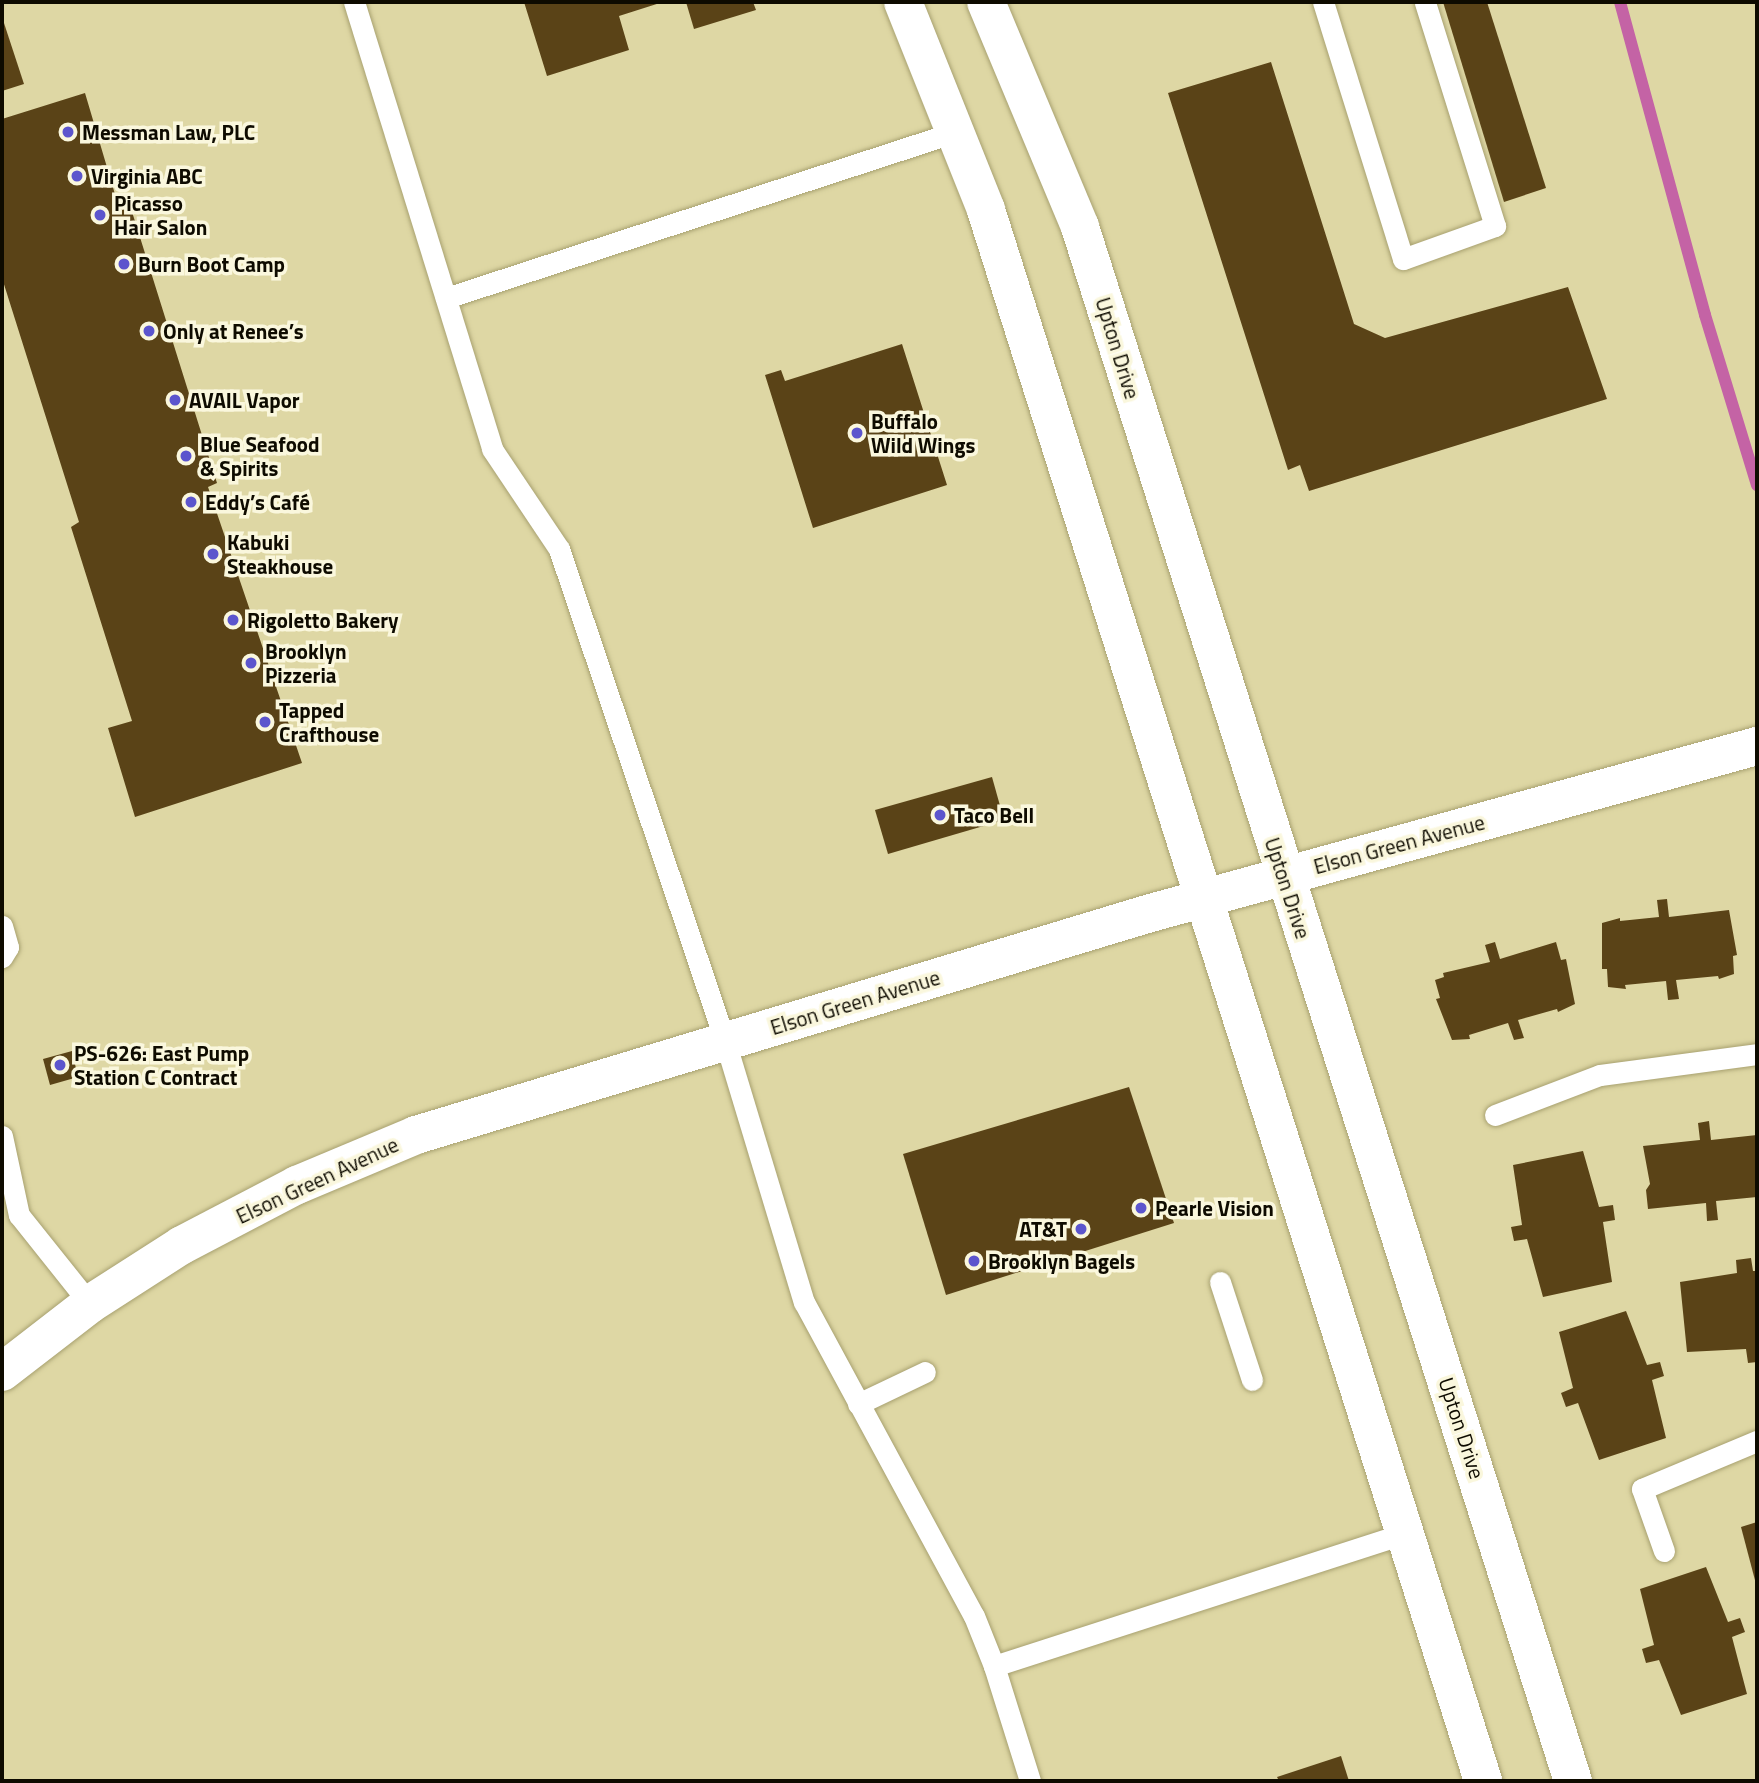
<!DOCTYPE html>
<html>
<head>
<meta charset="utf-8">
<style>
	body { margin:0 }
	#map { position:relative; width:1759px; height:1783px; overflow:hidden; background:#ded7a4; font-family:"Titillium Web",sans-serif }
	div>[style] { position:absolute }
	.stream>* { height:12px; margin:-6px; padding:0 6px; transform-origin:6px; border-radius:6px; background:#c463a5 }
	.building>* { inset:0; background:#5a4317 }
	.roads { filter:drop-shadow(0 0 2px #a8a170) drop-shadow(0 0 2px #a8a170) }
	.service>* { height:21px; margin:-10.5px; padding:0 10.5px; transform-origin:10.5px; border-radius:10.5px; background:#fff }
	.tertiary>* { height:38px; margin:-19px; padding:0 19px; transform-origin:19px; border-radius:19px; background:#fff }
	.secondary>* { height:38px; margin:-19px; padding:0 19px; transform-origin:19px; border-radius:19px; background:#fff }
	.dots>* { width:19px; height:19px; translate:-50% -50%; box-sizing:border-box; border:4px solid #faf7dd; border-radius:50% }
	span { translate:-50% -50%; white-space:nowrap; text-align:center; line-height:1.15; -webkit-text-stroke:7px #faf7dd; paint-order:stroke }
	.poi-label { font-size:21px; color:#0e0b00; font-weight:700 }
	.left { translate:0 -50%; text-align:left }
	.right { translate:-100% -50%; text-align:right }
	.street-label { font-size:21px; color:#0e0b00 }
	.frame { position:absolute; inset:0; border:4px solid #0e0b00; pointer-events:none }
</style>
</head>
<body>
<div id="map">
	<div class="stream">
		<div style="left:1620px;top:2px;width:324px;rotate:74.8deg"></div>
		<div style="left:1705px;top:315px;width:178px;rotate:73deg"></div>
	</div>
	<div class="building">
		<div style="clip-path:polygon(524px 2px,663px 2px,619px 16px,629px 50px,547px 76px)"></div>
		<div style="clip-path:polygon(686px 2px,753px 2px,756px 10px,694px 29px)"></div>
		<div style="clip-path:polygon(1443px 2px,1487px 2px,1546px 188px,1504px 202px)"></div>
		<div style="clip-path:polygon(2px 17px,24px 84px,2px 91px)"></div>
		<div style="clip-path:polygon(1271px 62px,1354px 324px,1385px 338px,1568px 287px,1607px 399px,1309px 491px,1300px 465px,1288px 470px,1168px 93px)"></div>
		<div style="clip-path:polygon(85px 93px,117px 201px,128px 199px,217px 483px,208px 487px,302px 763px,135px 817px,108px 728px,132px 721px,71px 527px,79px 522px,2px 278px,2px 119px)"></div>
		<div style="clip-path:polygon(902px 344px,947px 485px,813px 528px,765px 375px,781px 370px,785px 381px)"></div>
		<div style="clip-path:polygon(992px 777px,1004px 820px,888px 854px,875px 810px)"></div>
		<div style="clip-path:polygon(1667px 899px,1669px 917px,1729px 910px,1737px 955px,1733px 956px,1734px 974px,1719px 979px,1718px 976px,1676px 980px,1679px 999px,1668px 1000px,1666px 981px,1625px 985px,1626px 989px,1608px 987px,1607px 969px,1602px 969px,1602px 923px,1620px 918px,1620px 921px,1659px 917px,1657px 900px)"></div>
		<div style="clip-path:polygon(1495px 942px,1500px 959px,1556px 942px,1561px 960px,1566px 959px,1575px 1004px,1558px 1012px,1557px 1009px,1518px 1020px,1524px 1038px,1514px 1040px,1508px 1023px,1469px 1035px,1470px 1039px,1452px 1040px,1436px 999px,1440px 998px,1435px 980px,1444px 977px,1443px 973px,1490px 962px,1485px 945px)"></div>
		<div style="clip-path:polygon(72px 1051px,78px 1077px,50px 1085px,43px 1059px)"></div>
		<div style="clip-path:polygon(1129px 1087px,1174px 1223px,946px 1295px,903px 1154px)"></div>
		<div style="clip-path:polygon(1709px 1121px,1711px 1140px,1757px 1135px,1757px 1197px,1716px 1201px,1718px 1220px,1707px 1221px,1706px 1203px,1648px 1209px,1646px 1190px,1650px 1184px,1643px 1146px,1700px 1140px,1698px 1123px)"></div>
		<div style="clip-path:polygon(1583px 1151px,1599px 1207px,1613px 1205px,1615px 1220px,1603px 1222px,1612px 1282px,1543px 1297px,1527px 1239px,1514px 1241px,1511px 1227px,1522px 1225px,1513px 1165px)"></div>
		<div style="clip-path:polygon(1751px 1258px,1753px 1271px,1757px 1271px,1757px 1362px,1748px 1363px,1746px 1349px,1687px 1352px,1680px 1282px,1737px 1273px,1736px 1260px)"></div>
		<div style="clip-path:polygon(1626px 1311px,1647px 1365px,1660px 1362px,1664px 1376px,1652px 1380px,1666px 1438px,1599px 1460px,1578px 1403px,1566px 1407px,1561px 1393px,1573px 1388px,1559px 1332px)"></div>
		<div style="clip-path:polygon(1757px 1522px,1757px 1584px,1756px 1584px,1741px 1527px)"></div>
		<div style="clip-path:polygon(1706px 1567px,1728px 1622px,1740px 1618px,1745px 1632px,1732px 1637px,1747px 1694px,1681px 1715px,1659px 1660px,1646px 1663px,1642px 1649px,1654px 1645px,1640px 1589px)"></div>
		<div style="clip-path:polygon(1341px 1756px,1349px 1781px,1279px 1781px,1277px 1777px)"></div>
	</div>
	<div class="roads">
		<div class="service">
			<div style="left:354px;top:2px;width:468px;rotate:72.8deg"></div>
			<div style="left:492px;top:449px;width:120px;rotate:56.2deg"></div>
			<div style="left:559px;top:549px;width:519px;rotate:71.36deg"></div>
			<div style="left:725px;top:1041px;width:273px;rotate:73.2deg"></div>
			<div style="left:804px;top:1302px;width:357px;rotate:61.6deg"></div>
			<div style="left:974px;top:1616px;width:54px;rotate:68.2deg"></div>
			<div style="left:994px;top:1666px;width:121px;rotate:72.6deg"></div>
			<div style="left:1323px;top:2px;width:269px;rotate:72.7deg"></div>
			<div style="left:1403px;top:259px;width:98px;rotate:-19.7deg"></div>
			<div style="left:1495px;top:226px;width:235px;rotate:-107.4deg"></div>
			<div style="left:446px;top:298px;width:535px;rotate:-18.06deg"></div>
			<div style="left:2px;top:926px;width:22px;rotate:74deg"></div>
			<div style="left:8px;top:947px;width:12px;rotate:121deg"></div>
			<div style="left:1495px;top:1115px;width:112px;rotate:-20.9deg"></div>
			<div style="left:1600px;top:1075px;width:158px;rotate:-7.6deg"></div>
			<div style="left:2px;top:1136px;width:81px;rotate:77.9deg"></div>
			<div style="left:19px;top:1215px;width:114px;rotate:51.4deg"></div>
			<div style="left:1220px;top:1282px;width:103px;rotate:71.9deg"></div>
			<div style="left:858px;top:1404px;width:74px;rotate:-25.5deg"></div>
			<div style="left:1664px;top:1551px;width:66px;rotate:-109.5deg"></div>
			<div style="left:1642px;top:1489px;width:125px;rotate:-22.7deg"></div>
			<div style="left:994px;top:1666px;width:432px;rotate:-17.9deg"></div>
		</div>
		<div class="tertiary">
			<div style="left:2px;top:1372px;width:111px;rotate:-37.7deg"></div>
			<div style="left:90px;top:1304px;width:109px;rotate:-32.7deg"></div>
			<div style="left:182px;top:1245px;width:130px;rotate:-27.6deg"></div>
			<div style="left:297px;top:1185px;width:129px;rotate:-22.8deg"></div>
			<div style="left:416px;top:1135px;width:764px;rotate:-16.82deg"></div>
			<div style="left:1147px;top:914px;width:633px;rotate:-15.4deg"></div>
		</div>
		<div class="secondary">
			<div style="left:903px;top:2px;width:224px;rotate:68.2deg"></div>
			<div style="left:986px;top:210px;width:1648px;rotate:72.44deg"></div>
			<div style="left:986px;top:2px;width:244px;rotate:67.3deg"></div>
			<div style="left:1080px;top:227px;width:1630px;rotate:72.4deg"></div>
		</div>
	</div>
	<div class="dots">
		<div style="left:68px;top:132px;background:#5c55cd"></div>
		<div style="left:77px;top:176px;background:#5c55cd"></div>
		<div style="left:100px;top:215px;background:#5c55cd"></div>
		<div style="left:124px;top:264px;background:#5c55cd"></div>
		<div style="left:149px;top:331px;background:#5c55cd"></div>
		<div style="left:175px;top:400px;background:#5c55cd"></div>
		<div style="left:857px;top:433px;background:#5c55cd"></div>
		<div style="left:186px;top:456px;background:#5c55cd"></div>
		<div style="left:191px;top:502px;background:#5c55cd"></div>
		<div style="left:213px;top:554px;background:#5c55cd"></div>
		<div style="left:233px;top:620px;background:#5c55cd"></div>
		<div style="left:251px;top:663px;background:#5c55cd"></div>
		<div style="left:265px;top:722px;background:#5c55cd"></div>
		<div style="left:940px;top:815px;background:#5c55cd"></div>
		<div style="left:60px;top:1065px;background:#5c55cd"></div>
		<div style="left:1141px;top:1208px;background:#5c55cd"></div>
		<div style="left:1081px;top:1229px;background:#5c55cd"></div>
		<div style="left:974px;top:1261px;background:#5c55cd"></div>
	</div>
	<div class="poi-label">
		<span class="left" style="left:82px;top:132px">Messman Law, PLC</span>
		<span class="left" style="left:91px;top:176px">Virginia ABC</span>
		<span class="left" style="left:114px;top:215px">Picasso<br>Hair Salon</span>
		<span class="left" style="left:138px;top:264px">Burn Boot Camp</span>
		<span class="left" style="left:163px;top:331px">Only at Renee’s</span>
		<span class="left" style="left:189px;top:400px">AVAIL Vapor</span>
		<span class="left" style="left:871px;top:433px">Buffalo<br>Wild Wings</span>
		<span class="left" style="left:200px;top:456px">Blue Seafood<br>&amp; Spirits</span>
		<span class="left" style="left:205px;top:502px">Eddy’s Café</span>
		<span class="left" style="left:227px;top:554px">Kabuki<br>Steakhouse</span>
		<span class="left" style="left:247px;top:620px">Rigoletto Bakery</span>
		<span class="left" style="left:265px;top:663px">Brooklyn<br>Pizzeria</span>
		<span class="left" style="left:279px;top:722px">Tapped<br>Crafthouse</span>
		<span class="left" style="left:954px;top:815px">Taco Bell</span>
		<span class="left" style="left:74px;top:1065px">PS-626: East Pump<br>Station C Contract</span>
		<span class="left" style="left:1155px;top:1208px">Pearle Vision</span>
		<span class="right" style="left:1067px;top:1229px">AT&amp;T</span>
		<span class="left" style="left:988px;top:1261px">Brooklyn Bagels</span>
	</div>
	<div class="street-label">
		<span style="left:1118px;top:348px;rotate:73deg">Upton Drive</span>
		<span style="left:1399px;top:844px;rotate:-15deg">Elson Green Avenue</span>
		<span style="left:1288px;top:888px;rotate:72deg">Upton Drive</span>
		<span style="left:855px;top:1002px;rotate:-17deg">Elson Green Avenue</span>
		<span style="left:317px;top:1180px;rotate:-25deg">Elson Green Avenue</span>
		<span style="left:1462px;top:1428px;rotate:72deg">Upton Drive</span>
	</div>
	<div class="frame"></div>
</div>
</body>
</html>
